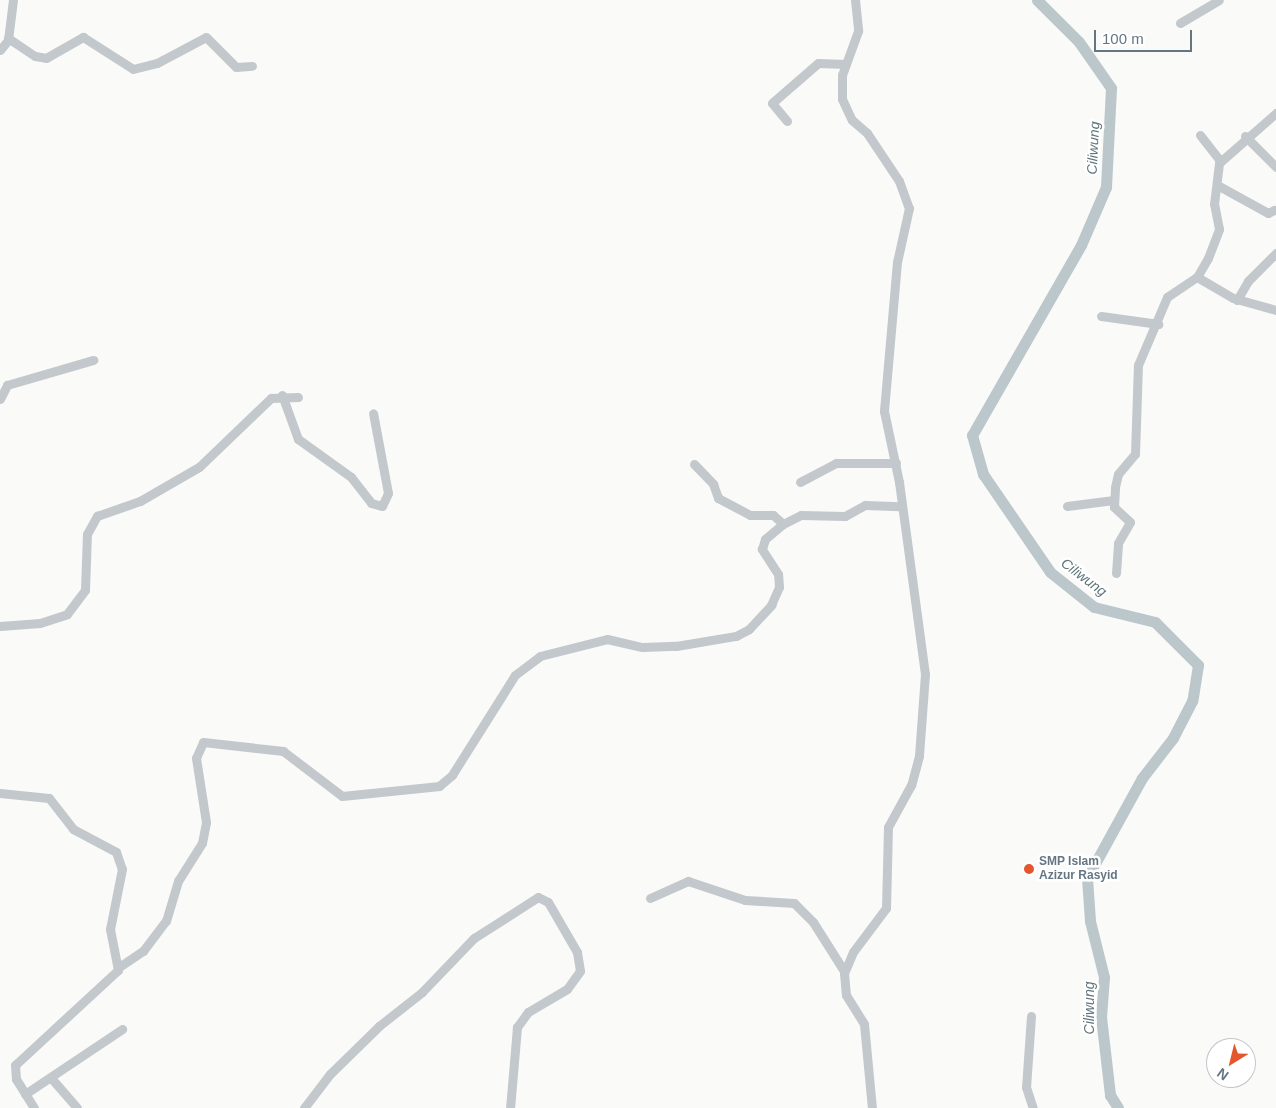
<!DOCTYPE html>
<html>
<head>
<meta charset="utf-8">
<style>
	body { margin:0 }
	#map { position:relative; width:1276px; height:1108px; overflow:hidden; background:#fafaf8; font-family:Arial,sans-serif }
	div>[style] { position:absolute }
	.river>* { height:11px; margin:-5.5px; padding:0 5.5px; transform-origin:5.5px; border-radius:5.5px; background:#bbc7cb }
	.minor>* { height:9px; margin:-4.5px; padding:0 4.5px; transform-origin:4.5px; border-radius:4.5px; background:#c3c8cc }
	.dots>* { width:14px; height:14px; translate:-50% -50%; box-sizing:border-box; border:2px solid #fff; border-radius:50% }
	span { translate:-50% -50%; white-space:nowrap; text-align:center; line-height:1.15; -webkit-text-stroke:5px #fff; paint-order:stroke }
	.poi-label { font-size:12px; color:#657683; font-weight:700 }
	.left { translate:0 -50%; text-align:left }
	.water-label { font-size:14px; color:#60757c; font-style:italic }
	.north { position:absolute; left:1206px; top:1038px; width:50px; height:50px; box-sizing:border-box; background:#fff; border:1px solid #c1c8cd; border-radius:50%; rotate:216deg; font-size:14px; font-weight:700; line-height:20px; text-align:center; color:#657683 }
	.north::after { content:''; display:block; margin:auto; width:18px; height:22px; background:#e4572e; clip-path:polygon(50% 0,100% 100%,50% 72%,0 100%) }
	.scale { position:absolute; left:1094px; top:30px; width:98px; height:22px; box-sizing:border-box; border:2px solid #657683; border-top:0; padding-left:6px; font-size:15px; line-height:18px; white-space:nowrap; color:#657683; -webkit-text-stroke:4px #fff; paint-order:stroke }
</style>
</head>
<body>
<div id="map">
	<div class="river">
		<div style="left:1037px;top:0;width:59px;rotate:45deg"></div>
		<div style="left:1079px;top:42px;width:56px;rotate:55.2deg"></div>
		<div style="left:1111px;top:88px;width:99px;rotate:92.9deg"></div>
		<div style="left:1106px;top:187px;width:63px;rotate:113.3deg"></div>
		<div style="left:1081px;top:245px;width:219px;rotate:119.8deg"></div>
		<div style="left:972px;top:435px;width:41px;rotate:74.2deg"></div>
		<div style="left:983px;top:474px;width:119px;rotate:55.6deg"></div>
		<div style="left:1050px;top:572px;width:56px;rotate:38.5deg"></div>
		<div style="left:1094px;top:607px;width:63px;rotate:13.8deg"></div>
		<div style="left:1155px;top:622px;width:61px;rotate:45deg"></div>
		<div style="left:1198px;top:665px;width:36px;rotate:99deg"></div>
		<div style="left:1192px;top:701px;width:42px;rotate:117.2deg"></div>
		<div style="left:1173px;top:738px;width:51px;rotate:127.8deg"></div>
		<div style="left:1142px;top:778px;width:114px;rotate:118.8deg"></div>
		<div style="left:1087px;top:878px;width:43px;rotate:86deg"></div>
		<div style="left:1090px;top:921px;width:58px;rotate:76deg"></div>
		<div style="left:1104px;top:977px;width:40px;rotate:94.3deg"></div>
		<div style="left:1101px;top:1017px;width:79px;rotate:83.4deg"></div>
		<div style="left:1110px;top:1095px;width:15px;rotate:58deg"></div>
	</div>
	<div class="minor">
		<div style="left:855px;top:0;width:31px;rotate:84deg"></div>
		<div style="left:858px;top:31px;width:47px;rotate:110deg"></div>
		<div style="left:842px;top:75px;width:24px;rotate:90deg"></div>
		<div style="left:842px;top:99px;width:23px;rotate:65deg"></div>
		<div style="left:852px;top:120px;width:20px;rotate:41deg"></div>
		<div style="left:867px;top:133px;width:58px;rotate:56.3deg"></div>
		<div style="left:899px;top:181px;width:29px;rotate:70deg"></div>
		<div style="left:909px;top:208px;width:55px;rotate:102.5deg"></div>
		<div style="left:897px;top:262px;width:150px;rotate:95deg"></div>
		<div style="left:884px;top:411px;width:73px;rotate:78.1deg"></div>
		<div style="left:899px;top:482px;width:194px;rotate:82.3deg"></div>
		<div style="left:925px;top:674px;width:82px;rotate:94.2deg"></div>
		<div style="left:919px;top:756px;width:30px;rotate:105deg"></div>
		<div style="left:911px;top:785px;width:48px;rotate:118.7deg"></div>
		<div style="left:888px;top:827px;width:81px;rotate:91.4deg"></div>
		<div style="left:886px;top:908px;width:55px;rotate:126.9deg"></div>
		<div style="left:853px;top:952px;width:23px;rotate:113deg"></div>
		<div style="left:844px;top:973px;width:22px;rotate:85deg"></div>
		<div style="left:846px;top:995px;width:34px;rotate:58deg"></div>
		<div style="left:864px;top:1024px;width:84px;rotate:84.6deg"></div>
		<div style="left:1180px;top:23px;width:45px;rotate:-30.5deg"></div>
		<div style="left:8px;top:38px;width:32px;rotate:34deg"></div>
		<div style="left:35px;top:56px;width:11px;rotate:10deg"></div>
		<div style="left:46px;top:58px;width:43px;rotate:-29.6deg"></div>
		<div style="left:83px;top:37px;width:59px;rotate:32.6deg"></div>
		<div style="left:133px;top:69px;width:25px;rotate:-14deg"></div>
		<div style="left:157px;top:63px;width:55px;rotate:-28deg"></div>
		<div style="left:206px;top:37px;width:42px;rotate:45deg"></div>
		<div style="left:236px;top:67px;width:16px;rotate:-4deg"></div>
		<div style="left:0;top:50px;width:13px;rotate:-51deg"></div>
		<div style="left:8px;top:40px;width:40px;rotate:-82.9deg"></div>
		<div style="left:787px;top:121px;width:23px;rotate:-130deg"></div>
		<div style="left:772px;top:103px;width:61px;rotate:-41deg"></div>
		<div style="left:818px;top:63px;width:28px;rotate:2deg"></div>
		<div style="left:1200px;top:135px;width:33px;rotate:52deg"></div>
		<div style="left:1245px;top:136px;width:44px;rotate:45deg"></div>
		<div style="left:1219px;top:186px;width:56px;rotate:28.9deg"></div>
		<div style="left:1268px;top:213px;width:7px;rotate:-27deg"></div>
		<div style="left:1197px;top:277px;width:42px;rotate:30.3deg"></div>
		<div style="left:1233px;top:298px;width:45px;rotate:15.6deg"></div>
		<div style="left:1237px;top:300px;width:22px;rotate:-60deg"></div>
		<div style="left:1248px;top:281px;width:40px;rotate:-45deg"></div>
		<div style="left:1101px;top:316px;width:58px;rotate:8deg"></div>
		<div style="left:282px;top:395px;width:47px;rotate:70deg"></div>
		<div style="left:298px;top:439px;width:65px;rotate:35.6deg"></div>
		<div style="left:351px;top:477px;width:33px;rotate:52deg"></div>
		<div style="left:371px;top:503px;width:11px;rotate:15deg"></div>
		<div style="left:382px;top:506px;width:14px;rotate:-65deg"></div>
		<div style="left:388px;top:493px;width:81px;rotate:-100.6deg"></div>
		<div style="left:0;top:399px;width:16px;rotate:-63deg"></div>
		<div style="left:7px;top:385px;width:90px;rotate:-16.2deg"></div>
		<div style="left:694px;top:464px;width:28px;rotate:46deg"></div>
		<div style="left:713px;top:484px;width:15px;rotate:70deg"></div>
		<div style="left:718px;top:498px;width:36px;rotate:28deg"></div>
		<div style="left:750px;top:515px;width:23px"></div>
		<div style="left:773px;top:515px;width:13px;rotate:42deg"></div>
		<div style="left:783px;top:524px;width:20px;rotate:-27deg"></div>
		<div style="left:801px;top:515px;width:44px;rotate:1.3deg"></div>
		<div style="left:845px;top:516px;width:23px;rotate:-29deg"></div>
		<div style="left:865px;top:505px;width:35px;rotate:2deg"></div>
		<div style="left:800px;top:482px;width:41px;rotate:-27.8deg"></div>
		<div style="left:836px;top:463px;width:60px"></div>
		<div style="left:1067px;top:506px;width:47px;rotate:-7.3deg"></div>
		<div style="left:1116px;top:573px;width:30px;rotate:-86deg"></div>
		<div style="left:1118px;top:543px;width:24px;rotate:-60deg"></div>
		<div style="left:1130px;top:522px;width:22px;rotate:-137deg"></div>
		<div style="left:1114px;top:507px;width:20px;rotate:-87deg"></div>
		<div style="left:1115px;top:487px;width:13px;rotate:-77deg"></div>
		<div style="left:1118px;top:474px;width:26px;rotate:-50deg"></div>
		<div style="left:1135px;top:454px;width:89px;rotate:-88.1deg"></div>
		<div style="left:1138px;top:365px;width:74px;rotate:-66.9deg"></div>
		<div style="left:1167px;top:297px;width:36px;rotate:-34deg"></div>
		<div style="left:1197px;top:277px;width:22px;rotate:-60deg"></div>
		<div style="left:1208px;top:258px;width:31px;rotate:-69deg"></div>
		<div style="left:1219px;top:229px;width:25px;rotate:-101deg"></div>
		<div style="left:1214px;top:204px;width:41px;rotate:-83deg"></div>
		<div style="left:1219px;top:163px;width:76px;rotate:-41.3deg"></div>
		<div style="left:0;top:626px;width:40px;rotate:-4.3deg"></div>
		<div style="left:40px;top:623px;width:28px;rotate:-18deg"></div>
		<div style="left:67px;top:614px;width:30px;rotate:-53deg"></div>
		<div style="left:85px;top:590px;width:56px;rotate:-88deg"></div>
		<div style="left:87px;top:534px;width:21px;rotate:-61deg"></div>
		<div style="left:97px;top:516px;width:46px;rotate:-19.2deg"></div>
		<div style="left:140px;top:501px;width:68px;rotate:-30deg"></div>
		<div style="left:199px;top:467px;width:100px;rotate:-43.8deg"></div>
		<div style="left:271px;top:398px;width:27px;rotate:-2deg"></div>
		<div style="left:0;top:793px;width:49px;rotate:5.8deg"></div>
		<div style="left:49px;top:798px;width:39px;rotate:52deg"></div>
		<div style="left:73px;top:829px;width:49px;rotate:28.1deg"></div>
		<div style="left:116px;top:852px;width:18px;rotate:71deg"></div>
		<div style="left:122px;top:869px;width:61px;rotate:101.3deg"></div>
		<div style="left:110px;top:929px;width:42px;rotate:79deg"></div>
		<div style="left:118px;top:970px;width:140px;rotate:137.3deg"></div>
		<div style="left:15px;top:1065px;width:14px;rotate:86deg"></div>
		<div style="left:16px;top:1079px;width:34px;rotate:58deg"></div>
		<div style="left:650px;top:898px;width:42px;rotate:-24.1deg"></div>
		<div style="left:688px;top:881px;width:60px;rotate:18.4deg"></div>
		<div style="left:745px;top:900px;width:49px;rotate:3.5deg"></div>
		<div style="left:794px;top:903px;width:27px;rotate:45deg"></div>
		<div style="left:813px;top:922px;width:58px;rotate:57.7deg"></div>
		<div style="left:119px;top:967px;width:29px;rotate:-34deg"></div>
		<div style="left:143px;top:951px;width:38px;rotate:-53deg"></div>
		<div style="left:166px;top:921px;width:42px;rotate:-73.3deg"></div>
		<div style="left:178px;top:881px;width:45px;rotate:-57.7deg"></div>
		<div style="left:202px;top:843px;width:21px;rotate:-79deg"></div>
		<div style="left:206px;top:822px;width:65px;rotate:-98.9deg"></div>
		<div style="left:196px;top:758px;width:17px;rotate:-66deg"></div>
		<div style="left:203px;top:742px;width:81px;rotate:6.4deg"></div>
		<div style="left:283px;top:751px;width:74px;rotate:37.3deg"></div>
		<div style="left:342px;top:796px;width:98px;rotate:-5.9deg"></div>
		<div style="left:439px;top:786px;width:17px;rotate:-40deg"></div>
		<div style="left:452px;top:775px;width:118px;rotate:-57.8deg"></div>
		<div style="left:515px;top:675px;width:31px;rotate:-37deg"></div>
		<div style="left:540px;top:656px;width:69px;rotate:-14.2deg"></div>
		<div style="left:607px;top:639px;width:36px;rotate:13deg"></div>
		<div style="left:642px;top:647px;width:34px;rotate:-2deg"></div>
		<div style="left:676px;top:646px;width:61px;rotate:-9.5deg"></div>
		<div style="left:736px;top:636px;width:15px;rotate:-28deg"></div>
		<div style="left:749px;top:629px;width:33px;rotate:-47deg"></div>
		<div style="left:771px;top:605px;width:20px;rotate:-66deg"></div>
		<div style="left:779px;top:587px;width:13px;rotate:-94deg"></div>
		<div style="left:778px;top:574px;width:30px;rotate:-123deg"></div>
		<div style="left:762px;top:549px;width:10px;rotate:-73deg"></div>
		<div style="left:765px;top:539px;width:23px;rotate:-40deg"></div>
		<div style="left:1031px;top:1016px;width:71px;rotate:94deg"></div>
		<div style="left:1026px;top:1087px;width:22px;rotate:72deg"></div>
		<div style="left:52px;top:1079px;width:38px;rotate:49deg"></div>
		<div style="left:25px;top:1094px;width:117px;rotate:-33.8deg"></div>
		<div style="left:304px;top:1108px;width:43px;rotate:-52.6deg"></div>
		<div style="left:330px;top:1074px;width:69px;rotate:-44.4deg"></div>
		<div style="left:379px;top:1026px;width:55px;rotate:-38.3deg"></div>
		<div style="left:422px;top:992px;width:75px;rotate:-46.1deg"></div>
		<div style="left:474px;top:938px;width:76px;rotate:-32.6deg"></div>
		<div style="left:538px;top:897px;width:11px;rotate:27deg"></div>
		<div style="left:548px;top:902px;width:58px;rotate:59.9deg"></div>
		<div style="left:577px;top:952px;width:19px;rotate:81deg"></div>
		<div style="left:580px;top:971px;width:22px;rotate:126deg"></div>
		<div style="left:567px;top:989px;width:45px;rotate:149.5deg"></div>
		<div style="left:528px;top:1012px;width:19px;rotate:126deg"></div>
		<div style="left:517px;top:1027px;width:81px;rotate:94.9deg"></div>
	</div>
	<div class="dots">
		<div style="left:1029px;top:869px;background:#e4572e"></div>
	</div>
	<div class="poi-label">
		<span class="left" style="left:1039px;top:869px">SMP Islam<br>Azizur Rasyid</span>
	</div>
	<div class="water-label">
		<span style="left:1093px;top:148px;rotate:-87deg">Ciliwung</span>
		<span style="left:1084px;top:577px;rotate:37deg">Ciliwung</span>
		<span style="left:1089px;top:1008px;rotate:-90deg">Ciliwung</span>
	</div>
	<div class="north">N</div>
	<div class="scale">100 m</div>
</div>
</body>
</html>
